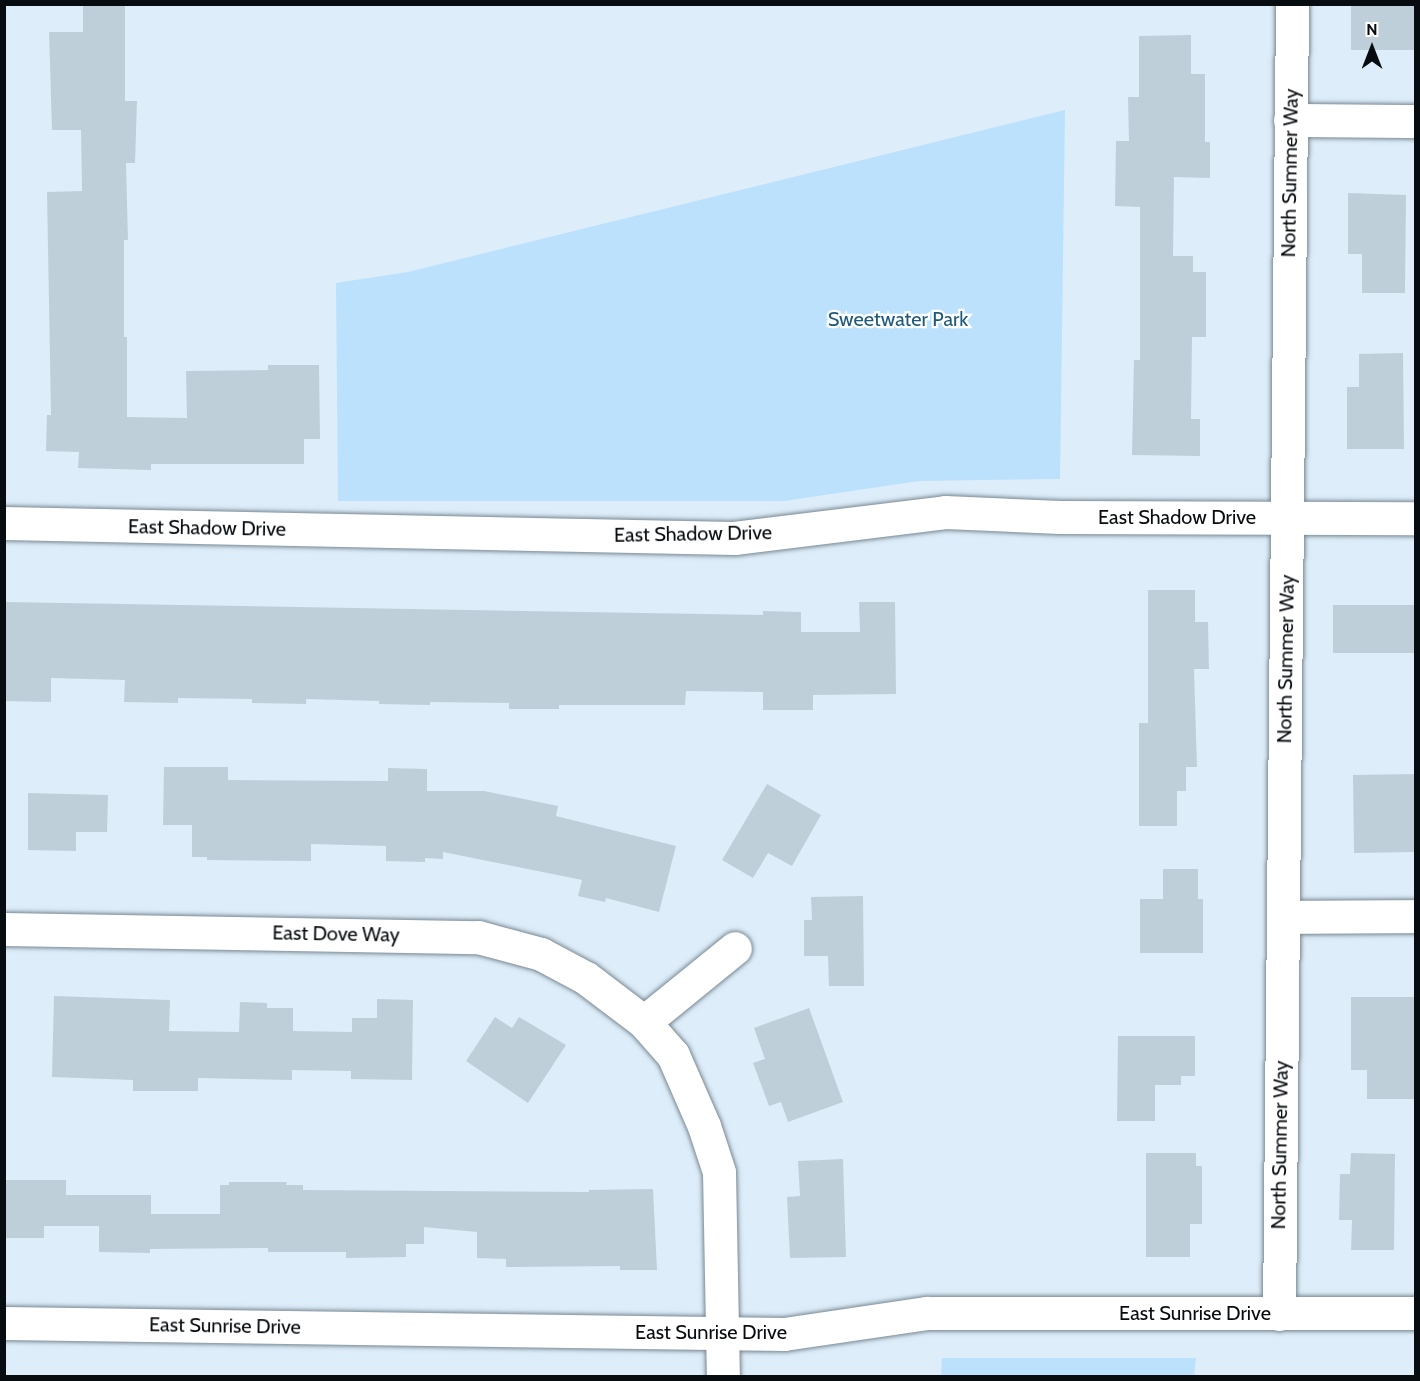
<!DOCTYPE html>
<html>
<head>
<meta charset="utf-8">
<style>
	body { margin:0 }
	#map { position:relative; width:1420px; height:1381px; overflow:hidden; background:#ddedf9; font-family:Cabin,sans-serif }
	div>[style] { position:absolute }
	.green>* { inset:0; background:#bbe1fd }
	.building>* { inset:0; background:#bfcfda }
	.roads { filter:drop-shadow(0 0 2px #798893) drop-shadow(0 0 2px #798893) }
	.minor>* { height:33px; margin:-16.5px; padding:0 16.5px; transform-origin:16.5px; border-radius:16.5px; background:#fff }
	span { translate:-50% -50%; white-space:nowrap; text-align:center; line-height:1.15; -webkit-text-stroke:4.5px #fff; paint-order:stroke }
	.street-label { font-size:20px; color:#070c10 }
	.park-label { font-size:20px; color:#1e5a7e }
	.frame { position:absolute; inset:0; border:6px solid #070c10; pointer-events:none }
	.north { position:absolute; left:1342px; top:18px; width:60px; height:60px; -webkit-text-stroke:4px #fff; paint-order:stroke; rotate:0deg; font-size:16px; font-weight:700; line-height:24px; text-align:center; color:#070c10 }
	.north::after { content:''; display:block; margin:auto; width:21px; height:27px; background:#070c10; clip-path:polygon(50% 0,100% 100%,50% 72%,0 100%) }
</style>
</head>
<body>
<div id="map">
	<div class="green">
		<div style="clip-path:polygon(1065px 110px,1060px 479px,919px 481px,784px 501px,338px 501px,336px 283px,408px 272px)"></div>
		<div style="clip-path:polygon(942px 1358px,1196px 1358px,1194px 1376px,941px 1376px)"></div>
	</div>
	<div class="building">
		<div style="clip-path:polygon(83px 4px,125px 4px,125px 101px,137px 101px,135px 163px,126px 163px,128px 240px,124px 240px,124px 337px,127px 337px,127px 417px,187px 418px,186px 371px,268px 370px,268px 365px,319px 365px,320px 439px,304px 439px,304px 464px,151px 464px,151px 470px,78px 468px,79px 452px,46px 451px,47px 415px,51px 415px,47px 192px,82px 191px,81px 130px,52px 130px,49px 32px,83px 32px)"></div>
		<div style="clip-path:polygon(1351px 4px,1416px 4px,1416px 50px,1351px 50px)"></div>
		<div style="clip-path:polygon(1191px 35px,1191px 74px,1205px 74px,1205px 142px,1210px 142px,1210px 178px,1174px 177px,1173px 256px,1193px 256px,1193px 272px,1206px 272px,1206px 337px,1192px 337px,1191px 419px,1200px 419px,1200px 456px,1132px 455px,1134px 360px,1140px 360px,1140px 207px,1115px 206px,1116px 141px,1129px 141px,1128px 97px,1139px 97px,1139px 36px)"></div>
		<div style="clip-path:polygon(1348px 193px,1406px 195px,1405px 293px,1362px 293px,1362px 254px,1348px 254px)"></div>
		<div style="clip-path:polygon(1403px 353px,1404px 449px,1347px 449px,1347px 387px,1359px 387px,1359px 354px)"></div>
		<div style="clip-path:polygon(1148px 590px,1195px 590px,1195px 622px,1208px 622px,1209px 669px,1194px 669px,1197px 767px,1186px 767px,1186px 791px,1177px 791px,1177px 826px,1139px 826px,1139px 723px,1148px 723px)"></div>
		<div style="clip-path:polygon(4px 602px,763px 615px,763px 611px,801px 612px,801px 632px,860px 632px,859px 602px,895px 602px,896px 694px,813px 695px,813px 710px,763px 710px,763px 692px,686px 691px,685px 705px,559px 705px,559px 709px,509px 709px,509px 703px,430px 702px,430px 705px,379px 704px,379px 701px,306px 699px,306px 704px,252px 703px,252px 699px,178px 698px,178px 703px,124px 702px,125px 680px,51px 678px,51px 702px,4px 701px)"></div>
		<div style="clip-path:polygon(1333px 605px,1416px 605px,1416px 653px,1333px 653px)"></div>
		<div style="clip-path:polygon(164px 767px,228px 767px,228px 780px,388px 781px,388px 768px,427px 769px,427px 791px,484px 791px,558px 806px,556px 816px,676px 846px,659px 912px,606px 898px,605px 902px,578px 896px,582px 880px,443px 852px,443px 859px,425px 858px,425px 862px,386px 861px,386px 846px,311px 844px,311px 861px,207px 860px,207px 857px,192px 857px,192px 825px,163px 825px)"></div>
		<div style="clip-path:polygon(1416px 774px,1416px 852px,1354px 853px,1353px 775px)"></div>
		<div style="clip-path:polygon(767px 784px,821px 815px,792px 866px,768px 853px,753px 878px,722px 860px)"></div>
		<div style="clip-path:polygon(28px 793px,108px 795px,107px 832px,76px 832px,76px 851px,28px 850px)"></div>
		<div style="clip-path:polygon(1163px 869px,1198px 869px,1198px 899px,1203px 899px,1203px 953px,1140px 953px,1140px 899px,1163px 899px)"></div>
		<div style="clip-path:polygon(863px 896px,864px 986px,829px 986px,828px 956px,804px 956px,804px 920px,812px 920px,811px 897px)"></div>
		<div style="clip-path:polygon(54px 996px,170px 1000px,169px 1031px,239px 1032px,240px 1002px,267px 1003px,267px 1008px,293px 1008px,293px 1031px,352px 1032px,352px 1018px,377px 1018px,377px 999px,413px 1000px,412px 1080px,351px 1079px,351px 1071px,292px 1070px,292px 1080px,198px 1078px,198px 1091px,133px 1091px,133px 1080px,52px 1077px)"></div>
		<div style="clip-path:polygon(1351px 997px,1414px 997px,1414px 1099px,1367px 1099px,1367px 1070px,1351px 1070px)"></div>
		<div style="clip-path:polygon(809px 1008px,843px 1102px,788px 1122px,781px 1102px,769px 1106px,753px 1063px,765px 1059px,754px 1028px)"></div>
		<div style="clip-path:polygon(495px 1017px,512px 1028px,519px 1017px,566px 1045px,528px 1103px,466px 1061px)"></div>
		<div style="clip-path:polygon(1118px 1036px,1195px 1036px,1195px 1076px,1181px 1076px,1181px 1085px,1155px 1085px,1155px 1121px,1117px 1121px)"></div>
		<div style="clip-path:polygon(1146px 1153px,1196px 1153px,1196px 1166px,1202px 1166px,1202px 1224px,1190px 1224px,1190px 1257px,1146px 1257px)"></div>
		<div style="clip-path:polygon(1351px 1153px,1395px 1154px,1394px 1250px,1351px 1250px,1352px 1220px,1339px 1220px,1340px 1174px,1350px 1174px)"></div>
		<div style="clip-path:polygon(843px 1159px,846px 1257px,790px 1258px,787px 1197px,800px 1196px,798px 1161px)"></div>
		<div style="clip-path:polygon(4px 1180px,66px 1180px,66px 1195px,151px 1195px,151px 1214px,220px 1214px,220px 1185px,229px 1185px,229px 1182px,287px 1182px,286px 1185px,303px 1185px,303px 1190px,589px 1192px,589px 1190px,653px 1189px,657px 1270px,620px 1270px,620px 1266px,506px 1267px,506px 1259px,477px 1258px,477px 1232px,424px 1227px,424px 1244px,406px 1244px,406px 1257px,346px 1258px,346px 1252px,268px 1252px,268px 1248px,150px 1249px,150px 1253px,99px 1252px,99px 1226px,44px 1226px,44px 1238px,4px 1238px)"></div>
	</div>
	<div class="roads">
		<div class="minor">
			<div style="left:1290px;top:120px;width:126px;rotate:0.5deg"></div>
			<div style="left:4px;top:523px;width:730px;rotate:1.18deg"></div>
			<div style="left:734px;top:538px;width:213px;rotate:-7deg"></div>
			<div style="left:945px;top:512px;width:115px;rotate:2.5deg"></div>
			<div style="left:1060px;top:517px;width:356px;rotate:0.2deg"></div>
			<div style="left:1283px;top:917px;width:133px;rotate:-0.4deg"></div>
			<div style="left:4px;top:929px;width:474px;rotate:1deg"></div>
			<div style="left:478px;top:937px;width:65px;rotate:15.1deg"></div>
			<div style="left:541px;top:954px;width:51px;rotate:28.1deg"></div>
			<div style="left:586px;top:978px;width:73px;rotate:37.2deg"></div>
			<div style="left:644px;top:1022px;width:44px;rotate:48.7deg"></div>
			<div style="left:673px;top:1055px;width:77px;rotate:66.4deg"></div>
			<div style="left:704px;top:1126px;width:48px;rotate:71.9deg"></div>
			<div style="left:719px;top:1172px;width:204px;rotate:88.9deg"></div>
			<div style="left:644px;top:1022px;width:117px;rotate:-39.1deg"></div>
			<div style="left:1279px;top:1314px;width:1310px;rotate:-89.43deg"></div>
			<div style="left:4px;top:1323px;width:780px;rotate:0.81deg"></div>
			<div style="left:784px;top:1334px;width:145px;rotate:-8.4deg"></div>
			<div style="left:927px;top:1313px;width:489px"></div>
		</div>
	</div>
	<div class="street-label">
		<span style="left:1290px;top:173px;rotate:-89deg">North Summer Way</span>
		<span style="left:1177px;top:517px">East Shadow Drive</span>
		<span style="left:207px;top:528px;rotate:1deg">East Shadow Drive</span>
		<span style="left:693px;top:534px;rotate:-1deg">East Shadow Drive</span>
		<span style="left:1286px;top:659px;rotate:-89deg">North Summer Way</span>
		<span style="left:336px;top:934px;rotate:1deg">East Dove Way</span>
		<span style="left:1280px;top:1145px;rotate:-89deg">North Summer Way</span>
		<span style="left:1195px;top:1313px">East Sunrise Drive</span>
		<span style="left:225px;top:1326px;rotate:1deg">East Sunrise Drive</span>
		<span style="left:711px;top:1332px">East Sunrise Drive</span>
	</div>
	<div class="park-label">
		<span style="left:898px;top:319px">Sweetwater Park</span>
	</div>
	<div class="frame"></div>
	<div class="north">N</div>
</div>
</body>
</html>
